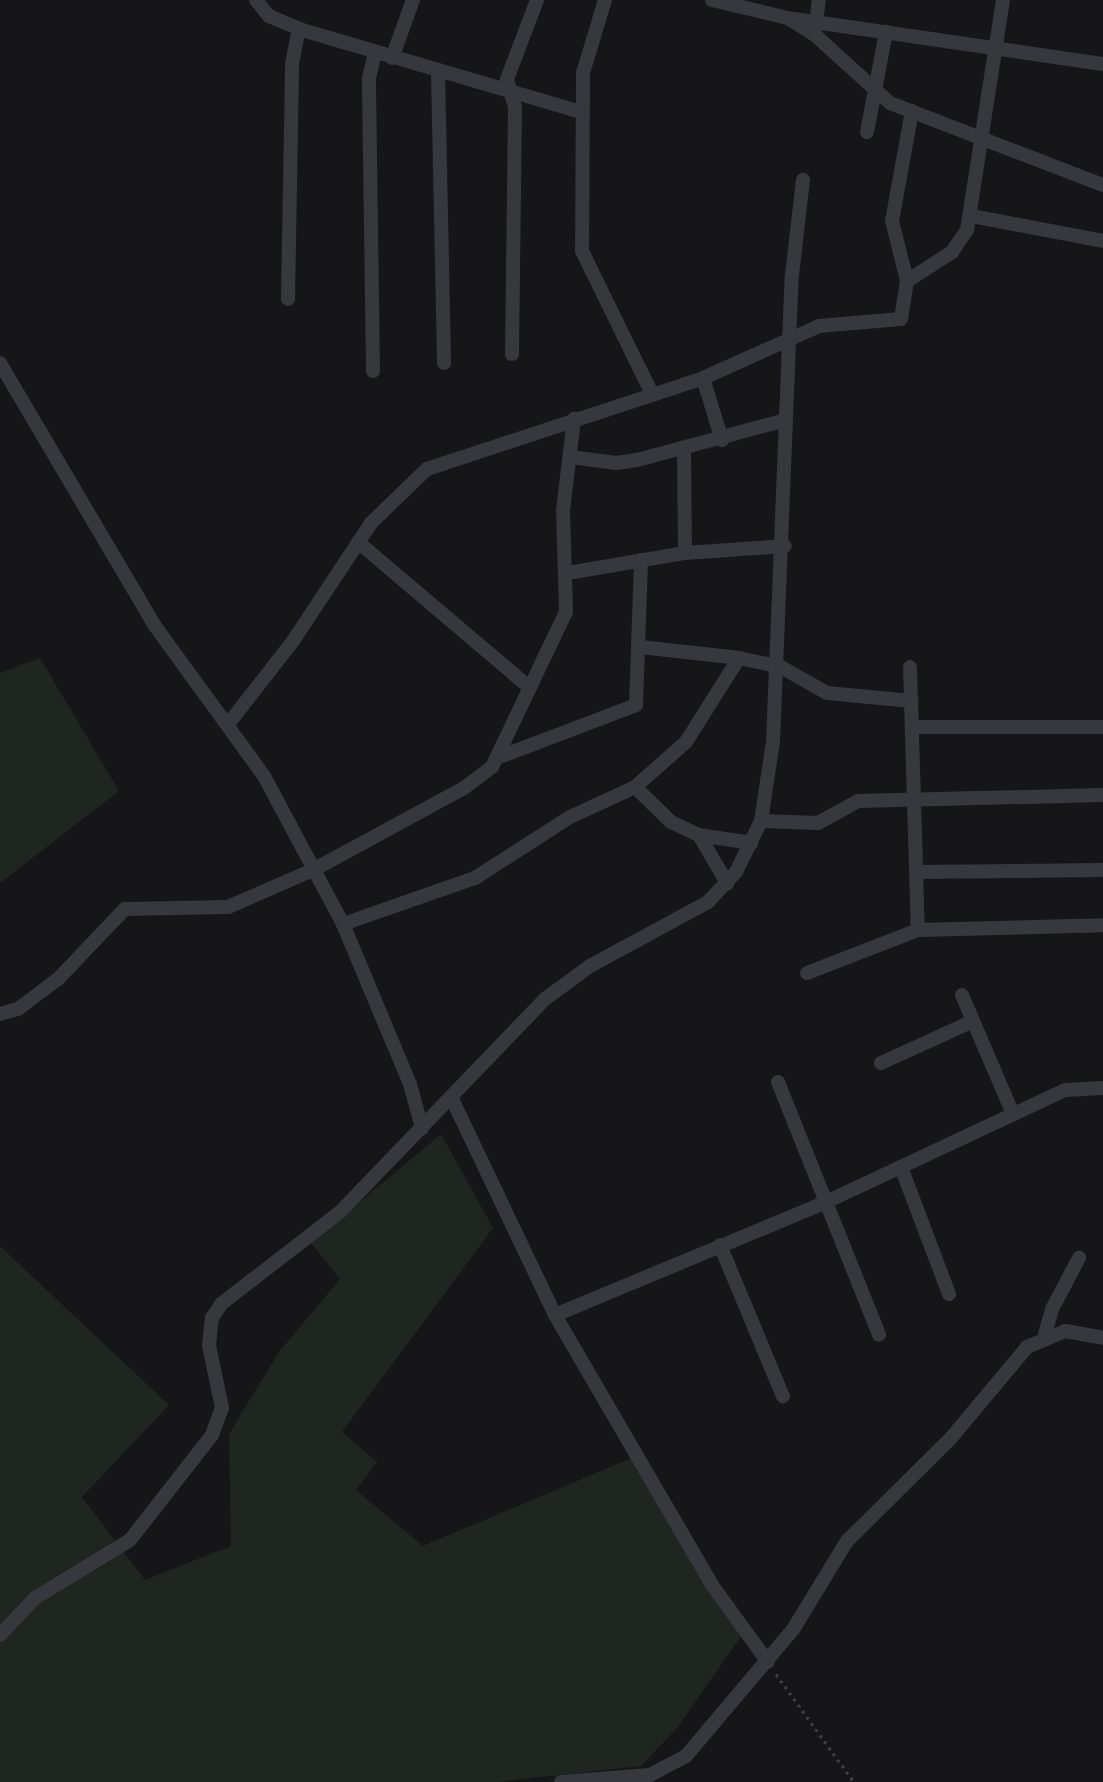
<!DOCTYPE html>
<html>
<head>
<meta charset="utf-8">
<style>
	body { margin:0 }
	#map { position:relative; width:1103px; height:1782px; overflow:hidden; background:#161618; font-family:"Asap Condensed",sans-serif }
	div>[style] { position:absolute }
	.green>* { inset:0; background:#1e261f }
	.path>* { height:3px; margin-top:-1.5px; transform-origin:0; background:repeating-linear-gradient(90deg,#3d3f44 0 3px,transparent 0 7.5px) }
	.minor>* { height:14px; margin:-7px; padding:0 7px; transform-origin:7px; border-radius:7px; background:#37383d }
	span { translate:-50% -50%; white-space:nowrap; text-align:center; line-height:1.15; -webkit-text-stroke:6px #111113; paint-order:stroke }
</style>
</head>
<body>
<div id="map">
	<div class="green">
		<div style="clip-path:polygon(40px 658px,119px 791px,0 883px,0 673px)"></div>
		<div style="clip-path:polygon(441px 1134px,493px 1228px,342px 1432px,377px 1462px,356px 1490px,423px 1546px,634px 1457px,744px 1632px,677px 1728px,641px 1766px,496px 1782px,0 1782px,0 1246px,169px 1405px,82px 1497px,145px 1580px,231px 1546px,229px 1434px,279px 1352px,340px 1279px,311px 1243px)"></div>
	</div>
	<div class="path">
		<div style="left:776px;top:1674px;width:133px;rotate:54.2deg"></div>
	</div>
	<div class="minor">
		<div style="left:256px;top:0;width:21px;rotate:51deg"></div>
		<div style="left:269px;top:16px;width:33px;rotate:23deg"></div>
		<div style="left:299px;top:29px;width:294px;rotate:16.4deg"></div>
		<div style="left:605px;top:0;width:76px;rotate:106.8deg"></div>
		<div style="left:583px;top:73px;width:178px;rotate:90.3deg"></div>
		<div style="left:582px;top:251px;width:159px;rotate:63.9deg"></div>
		<div style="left:712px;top:0;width:78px;rotate:13.3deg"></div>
		<div style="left:788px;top:18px;width:32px;rotate:32deg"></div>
		<div style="left:815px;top:35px;width:101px;rotate:42.2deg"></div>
		<div style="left:890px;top:103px;width:228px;rotate:21.1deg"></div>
		<div style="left:794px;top:19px;width:312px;rotate:8.3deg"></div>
		<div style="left:815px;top:31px;width:31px;rotate:-83deg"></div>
		<div style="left:392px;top:58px;width:62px;rotate:-70.1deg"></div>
		<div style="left:438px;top:72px;width:291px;rotate:88.8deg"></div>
		<div style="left:867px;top:132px;width:102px;rotate:-79.2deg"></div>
		<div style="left:972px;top:216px;width:133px;rotate:10.8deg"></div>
		<div style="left:907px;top:281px;width:62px;rotate:-104deg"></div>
		<div style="left:892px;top:221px;width:112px;rotate:-79.7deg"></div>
		<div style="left:288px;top:299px;width:235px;rotate:-89deg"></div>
		<div style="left:292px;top:64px;width:36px;rotate:-79deg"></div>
		<div style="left:512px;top:354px;width:247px;rotate:-89.3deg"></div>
		<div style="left:515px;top:107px;width:29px;rotate:-106deg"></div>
		<div style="left:507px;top:79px;width:85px;rotate:-69.2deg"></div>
		<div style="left:0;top:363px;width:305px;rotate:59.5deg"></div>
		<div style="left:155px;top:626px;width:185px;rotate:54deg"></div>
		<div style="left:264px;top:776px;width:168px;rotate:61.9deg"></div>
		<div style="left:343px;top:924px;width:173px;rotate:67.3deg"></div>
		<div style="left:410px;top:1084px;width:46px;rotate:74.7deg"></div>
		<div style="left:373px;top:371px;width:293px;rotate:-90.8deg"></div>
		<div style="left:369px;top:78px;width:26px;rotate:-77deg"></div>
		<div style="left:703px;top:378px;width:65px;rotate:73deg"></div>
		<div style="left:684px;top:451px;width:102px;rotate:89.4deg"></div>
		<div style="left:570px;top:457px;width:47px;rotate:7.3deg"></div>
		<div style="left:617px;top:463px;width:24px;rotate:-9deg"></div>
		<div style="left:641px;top:459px;width:150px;rotate:-15.1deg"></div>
		<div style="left:358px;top:542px;width:223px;rotate:40.3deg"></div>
		<div style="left:568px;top:573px;width:119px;rotate:-9.7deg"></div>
		<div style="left:685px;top:553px;width:100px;rotate:-4deg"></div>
		<div style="left:640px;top:647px;width:100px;rotate:6.3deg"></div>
		<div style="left:739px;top:658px;width:43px;rotate:12.1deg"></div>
		<div style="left:781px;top:667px;width:53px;rotate:29.5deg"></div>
		<div style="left:827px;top:693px;width:85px;rotate:5.4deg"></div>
		<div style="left:910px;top:667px;width:263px;rotate:88.3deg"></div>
		<div style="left:229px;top:723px;width:104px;rotate:-52deg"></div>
		<div style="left:293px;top:641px;width:141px;rotate:-56.5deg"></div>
		<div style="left:371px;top:523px;width:78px;rotate:-44deg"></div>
		<div style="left:427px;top:469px;width:291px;rotate:-18.2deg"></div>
		<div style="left:703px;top:378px;width:127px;rotate:-24.1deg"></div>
		<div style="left:819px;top:326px;width:82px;rotate:-4.9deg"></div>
		<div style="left:901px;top:319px;width:38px;rotate:-81deg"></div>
		<div style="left:907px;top:281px;width:54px;rotate:-32.8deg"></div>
		<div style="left:952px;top:252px;width:27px;rotate:-56deg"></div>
		<div style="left:967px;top:230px;width:233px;rotate:-81.1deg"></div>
		<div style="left:913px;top:727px;width:190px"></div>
		<div style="left:502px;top:756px;width:143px;rotate:-20.8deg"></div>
		<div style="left:636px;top:705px;width:145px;rotate:-88deg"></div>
		<div style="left:635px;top:787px;width:50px;rotate:44.2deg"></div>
		<div style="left:671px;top:822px;width:31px;rotate:25deg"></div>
		<div style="left:699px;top:835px;width:53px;rotate:8.7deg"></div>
		<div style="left:761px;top:821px;width:57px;rotate:2deg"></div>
		<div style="left:818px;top:823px;width:46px;rotate:-28.8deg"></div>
		<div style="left:858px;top:801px;width:245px;rotate:-1.4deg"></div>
		<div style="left:699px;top:835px;width:56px;rotate:59.7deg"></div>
		<div style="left:916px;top:872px;width:187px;rotate:-0.6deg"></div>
		<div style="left:343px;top:924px;width:140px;rotate:-19.2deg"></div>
		<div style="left:475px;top:878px;width:113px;rotate:-32.7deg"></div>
		<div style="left:570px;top:817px;width:72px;rotate:-24.8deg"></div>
		<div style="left:635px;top:787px;width:68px;rotate:-41.4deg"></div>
		<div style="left:686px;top:742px;width:99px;rotate:-57.8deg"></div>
		<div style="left:807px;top:973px;width:119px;rotate:-21.2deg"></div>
		<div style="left:918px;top:930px;width:185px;rotate:-1.5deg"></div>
		<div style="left:962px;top:995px;width:129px;rotate:66.8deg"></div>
		<div style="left:0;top:1014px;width:19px;rotate:-16deg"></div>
		<div style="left:18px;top:1009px;width:50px;rotate:-36.9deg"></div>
		<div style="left:58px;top:979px;width:97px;rotate:-46.3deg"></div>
		<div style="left:125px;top:909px;width:103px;rotate:-1.1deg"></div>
		<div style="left:228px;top:907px;width:93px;rotate:-23.5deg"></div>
		<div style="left:313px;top:870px;width:172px;rotate:-28.5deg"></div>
		<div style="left:464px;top:788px;width:35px;rotate:-37deg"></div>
		<div style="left:492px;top:767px;width:172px;rotate:-64.5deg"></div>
		<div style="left:566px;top:612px;width:102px;rotate:-91.7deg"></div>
		<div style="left:563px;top:510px;width:92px;rotate:-83.1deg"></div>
		<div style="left:881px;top:1063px;width:101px;rotate:-24.5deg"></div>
		<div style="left:778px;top:1082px;width:272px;rotate:68.2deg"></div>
		<div style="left:452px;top:1099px;width:239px;rotate:64.5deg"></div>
		<div style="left:555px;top:1315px;width:312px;rotate:59.8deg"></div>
		<div style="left:712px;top:1585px;width:95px;rotate:54deg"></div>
		<div style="left:901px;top:1167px;width:136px;rotate:69.3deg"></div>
		<div style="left:720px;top:1245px;width:164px;rotate:67.4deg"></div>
		<div style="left:555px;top:1315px;width:294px;rotate:-22.6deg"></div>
		<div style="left:826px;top:1202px;width:264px;rotate:-25.1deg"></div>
		<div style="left:1065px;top:1090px;width:38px;rotate:-3deg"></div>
		<div style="left:1045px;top:1334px;width:26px;rotate:-74deg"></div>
		<div style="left:1052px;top:1309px;width:58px;rotate:-62.1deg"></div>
		<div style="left:0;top:1635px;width:51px;rotate:-46.6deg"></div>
		<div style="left:35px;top:1598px;width:111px;rotate:-31.4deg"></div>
		<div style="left:130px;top:1540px;width:133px;rotate:-52deg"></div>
		<div style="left:212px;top:1435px;width:29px;rotate:-70deg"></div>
		<div style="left:222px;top:1408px;width:64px;rotate:-101.7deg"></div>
		<div style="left:209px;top:1345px;width:27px;rotate:-84deg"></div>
		<div style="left:212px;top:1318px;width:17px;rotate:-57deg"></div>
		<div style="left:221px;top:1304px;width:150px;rotate:-37.7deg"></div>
		<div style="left:340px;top:1212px;width:296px;rotate:-46.1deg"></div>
		<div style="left:545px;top:999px;width:56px;rotate:-36.3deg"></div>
		<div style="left:590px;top:966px;width:134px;rotate:-28.5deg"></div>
		<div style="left:708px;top:902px;width:41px;rotate:-47deg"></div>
		<div style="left:736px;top:872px;width:57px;rotate:-63.9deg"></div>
		<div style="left:761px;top:821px;width:80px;rotate:-81.4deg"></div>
		<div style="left:773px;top:742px;width:467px;rotate:-87.7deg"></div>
		<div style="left:792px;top:275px;width:96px;rotate:-83.4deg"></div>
		<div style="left:561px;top:1782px;width:89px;rotate:-4.5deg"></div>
		<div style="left:650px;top:1775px;width:41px;rotate:-27.8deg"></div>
		<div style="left:686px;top:1756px;width:167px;rotate:-49.8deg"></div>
		<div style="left:794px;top:1628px;width:102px;rotate:-58.7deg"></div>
		<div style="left:847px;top:1541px;width:146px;rotate:-44.7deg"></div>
		<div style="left:951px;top:1438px;width:119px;rotate:-50.1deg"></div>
		<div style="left:1027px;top:1347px;width:41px;rotate:-22.8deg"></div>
		<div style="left:1065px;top:1331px;width:39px;rotate:10deg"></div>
	</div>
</div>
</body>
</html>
